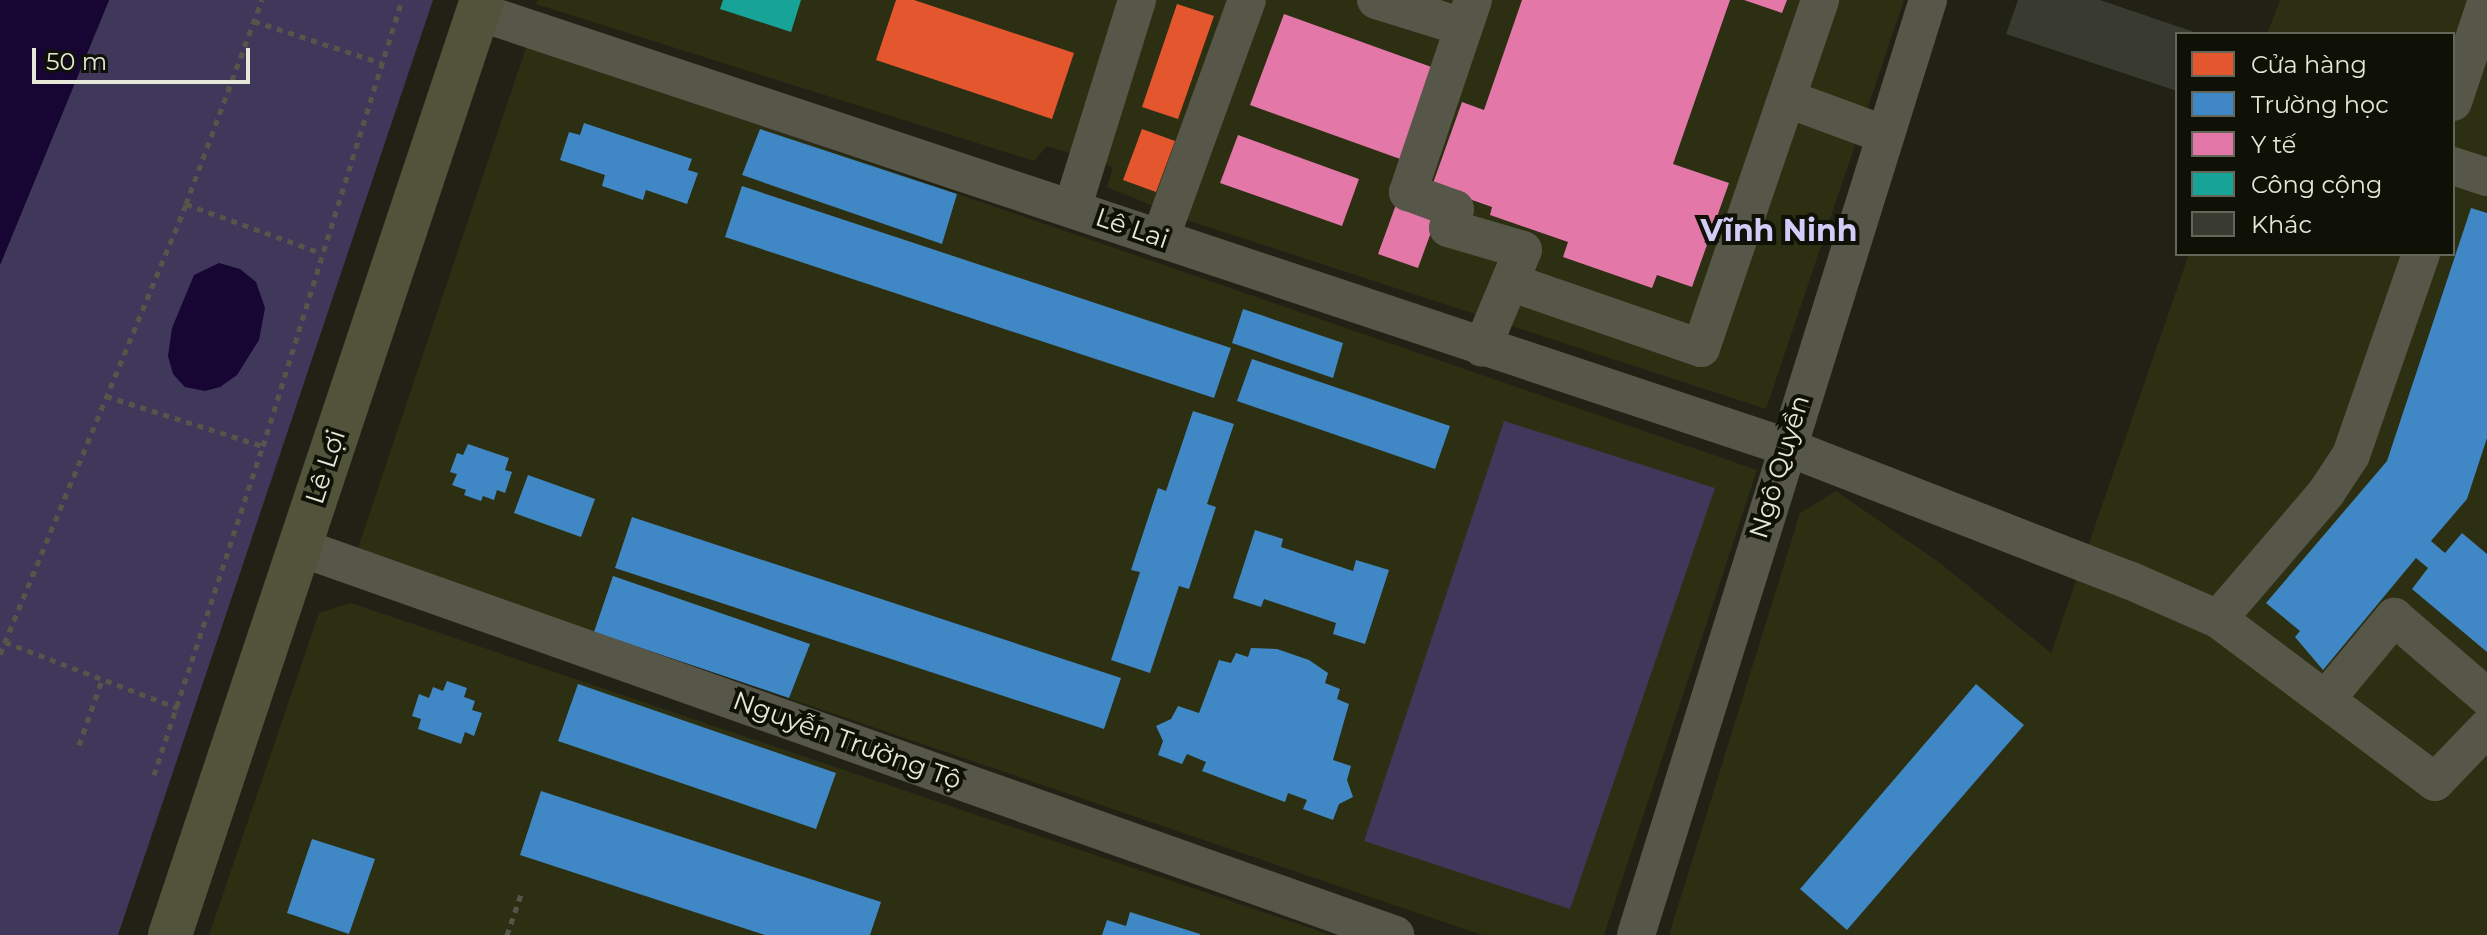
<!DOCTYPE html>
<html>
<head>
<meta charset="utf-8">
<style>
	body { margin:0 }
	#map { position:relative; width:2487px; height:935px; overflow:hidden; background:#212215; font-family:Montserrat,sans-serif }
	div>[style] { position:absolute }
	.built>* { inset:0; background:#2d2f12 }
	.green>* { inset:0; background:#3f385b }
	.water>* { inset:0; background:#170533 }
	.shops>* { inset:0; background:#e4572e }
	.schools>* { inset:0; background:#3f88c5 }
	.health>* { inset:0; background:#e377a8 }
	.public>* { inset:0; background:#17a398 }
	.building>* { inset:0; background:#393a30 }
	.path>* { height:5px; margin-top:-2.5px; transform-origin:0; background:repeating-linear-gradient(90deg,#555649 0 6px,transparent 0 12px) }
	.minor>* { height:38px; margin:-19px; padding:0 19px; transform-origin:19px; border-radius:19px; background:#565748 }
	.major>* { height:44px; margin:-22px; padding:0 22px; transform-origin:22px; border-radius:22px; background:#51533a }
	span { translate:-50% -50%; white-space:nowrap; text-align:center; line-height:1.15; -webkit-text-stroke:8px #0f1006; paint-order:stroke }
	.street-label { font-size:26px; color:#e5e7d8 }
	.quarter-label { font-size:30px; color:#d4ccf8; font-weight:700 }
	.legend { position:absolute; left:2175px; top:32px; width:280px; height:224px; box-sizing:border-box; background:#0f1006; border:2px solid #65665a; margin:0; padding:10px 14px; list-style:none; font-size:24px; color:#e5e7d8 }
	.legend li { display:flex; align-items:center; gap:16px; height:40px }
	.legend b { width:40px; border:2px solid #65665a }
	.scale { position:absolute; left:32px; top:48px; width:218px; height:36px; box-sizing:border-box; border:4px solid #e5e7d8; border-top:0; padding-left:10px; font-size:24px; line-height:28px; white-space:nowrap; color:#e5e7d8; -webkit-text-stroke:6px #0f1006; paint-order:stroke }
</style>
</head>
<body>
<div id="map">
	<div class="built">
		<div style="clip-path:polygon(538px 0,1904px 0,1766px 409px,1190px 221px,1107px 187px,1113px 167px,1047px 146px,1034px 161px,536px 4px)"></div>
		<div style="clip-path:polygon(2280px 0,2487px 0,2487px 935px,1669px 935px,1800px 513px,1836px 491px,1940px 563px,2051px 653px,2189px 254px,2453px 254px,2453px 34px,2267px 34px)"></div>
		<div style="clip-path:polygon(527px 45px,1757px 470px,1604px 935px,1482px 935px,357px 551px)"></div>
		<div style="clip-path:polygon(351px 603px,1331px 935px,209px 935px,319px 613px)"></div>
	</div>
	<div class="green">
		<div style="clip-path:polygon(109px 0,433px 0,118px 935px,0 935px,0 265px)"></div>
		<div style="clip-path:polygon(1504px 421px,1715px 488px,1570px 909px,1364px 841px)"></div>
	</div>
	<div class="water">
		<div style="clip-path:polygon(0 0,109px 0,0 265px)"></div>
		<div style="clip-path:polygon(219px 263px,240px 269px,256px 282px,265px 308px,259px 340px,237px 375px,220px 387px,205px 391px,185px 387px,173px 374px,168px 356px,172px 328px,194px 275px)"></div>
	</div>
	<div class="shops">
		<div style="clip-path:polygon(896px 0,914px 0,1074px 53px,1052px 119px,876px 60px)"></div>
		<div style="clip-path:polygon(1177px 4px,1214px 16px,1178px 119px,1142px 107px)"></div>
		<div style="clip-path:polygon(1142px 129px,1175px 141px,1156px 192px,1123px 180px)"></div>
	</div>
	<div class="schools">
		<div style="clip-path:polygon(584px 123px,692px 159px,688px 170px,698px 173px,687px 204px,646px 190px,643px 200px,602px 186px,605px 175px,560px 160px,569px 132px,580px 135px)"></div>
		<div style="clip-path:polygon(760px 129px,957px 194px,942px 244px,742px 175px)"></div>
		<div style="clip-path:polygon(742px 186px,1231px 348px,1214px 398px,725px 237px)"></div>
		<div style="clip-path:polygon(2471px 208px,2487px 213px,2487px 438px,2467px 499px,2431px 541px,2445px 553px,2462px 533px,2487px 554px,2487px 652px,2412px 589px,2428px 568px,2416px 558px,2323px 670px,2295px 637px,2300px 631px,2266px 603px,2387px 461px)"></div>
		<div style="clip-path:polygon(1243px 309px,1343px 343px,1333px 378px,1232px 343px)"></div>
		<div style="clip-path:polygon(1252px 359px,1450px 426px,1435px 469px,1237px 401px)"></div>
		<div style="clip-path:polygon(1193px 411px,1234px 424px,1207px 504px,1216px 507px,1189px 589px,1179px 586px,1150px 673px,1111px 660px,1140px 572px,1131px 570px,1158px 488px,1166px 491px)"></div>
		<div style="clip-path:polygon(468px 444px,509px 458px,505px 470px,512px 472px,505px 493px,497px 490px,494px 500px,483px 496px,481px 501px,464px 495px,466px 490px,452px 485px,457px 474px,450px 472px,457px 453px,463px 455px)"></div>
		<div style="clip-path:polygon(528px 475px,595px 499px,581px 537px,514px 513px)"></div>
		<div style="clip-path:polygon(632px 517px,1121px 678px,1104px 729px,615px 568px)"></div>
		<div style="clip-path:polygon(1255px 530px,1283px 539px,1281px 547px,1353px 571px,1356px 560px,1389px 570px,1365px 644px,1333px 634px,1336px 623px,1264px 599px,1261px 607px,1233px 598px)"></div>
		<div style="clip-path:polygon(613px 576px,810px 644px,789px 698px,594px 632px)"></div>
		<div style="clip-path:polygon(1251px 648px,1277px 649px,1309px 660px,1328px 673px,1325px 683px,1340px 689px,1337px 699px,1349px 704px,1333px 760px,1351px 766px,1347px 780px,1353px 797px,1339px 804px,1333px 820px,1303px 809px,1307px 800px,1288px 793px,1285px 802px,1202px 771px,1206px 762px,1187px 754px,1182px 764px,1158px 755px,1163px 741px,1156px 726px,1171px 719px,1178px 706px,1199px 713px,1219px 660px,1231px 663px,1236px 653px,1248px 657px)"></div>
		<div style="clip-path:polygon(447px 681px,467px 688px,464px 697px,475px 701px,472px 710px,482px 713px,474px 736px,465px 732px,461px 744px,418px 729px,421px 719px,412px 716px,419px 694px,429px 698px,433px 687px,443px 691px)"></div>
		<div style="clip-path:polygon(578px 684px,836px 773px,816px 829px,558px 741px)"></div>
		<div style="clip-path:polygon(1976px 684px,2024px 725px,1847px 930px,1800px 889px)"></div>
		<div style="clip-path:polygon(541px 791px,881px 902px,870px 935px,765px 935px,520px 855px)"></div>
		<div style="clip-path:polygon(312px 839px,375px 859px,349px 934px,287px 913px)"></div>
		<div style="clip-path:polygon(1130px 912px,1200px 934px,1200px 935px,1102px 935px,1107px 920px,1126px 926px)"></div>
	</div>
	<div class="health">
		<div style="clip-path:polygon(1522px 0,1730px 0,1673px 164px,1729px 183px,1692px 287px,1657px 275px,1652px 288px,1563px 257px,1568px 242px,1490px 215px,1492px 207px,1432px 186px,1462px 102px,1484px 110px)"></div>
		<div style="clip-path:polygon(1744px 0,1787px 0,1782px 13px)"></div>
		<div style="clip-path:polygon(1284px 14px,1437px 69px,1403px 160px,1250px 105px)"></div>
		<div style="clip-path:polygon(1238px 135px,1359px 179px,1342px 226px,1220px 183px)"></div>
		<div style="clip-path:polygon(1398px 199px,1438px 213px,1418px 268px,1378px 254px)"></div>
	</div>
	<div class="public">
		<div style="clip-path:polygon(723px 0,801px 0,791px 32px,720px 9px)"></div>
	</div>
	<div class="building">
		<div style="clip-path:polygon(2018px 0,2100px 0,2200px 34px,2177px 34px,2177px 91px,2006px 34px)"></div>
	</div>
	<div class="path">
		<div style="left:254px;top:21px;width:135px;rotate:18.2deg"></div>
		<div style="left:186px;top:204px;width:144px;rotate:19.9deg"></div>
		<div style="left:106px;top:396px;width:165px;rotate:17.7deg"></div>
		<div style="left:5px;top:642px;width:185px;rotate:20.9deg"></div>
		<div style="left:0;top:654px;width:487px;rotate:-67.5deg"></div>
		<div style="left:186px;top:204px;width:218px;rotate:-69.6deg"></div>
		<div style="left:79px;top:745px;width:69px;rotate:-70.5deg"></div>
		<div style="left:154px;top:775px;width:347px;rotate:-71.7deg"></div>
		<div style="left:263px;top:446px;width:467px;rotate:-72.7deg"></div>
		<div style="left:507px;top:935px;width:43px;rotate:-71.1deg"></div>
	</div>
	<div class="minor">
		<div style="left:1376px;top:0;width:91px;rotate:17.2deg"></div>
		<div style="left:1473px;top:0;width:203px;rotate:108.7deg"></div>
		<div style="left:1408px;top:192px;width:50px;rotate:19.9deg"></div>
		<div style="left:1455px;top:209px;width:20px;rotate:110deg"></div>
		<div style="left:1448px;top:228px;width:78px;rotate:16.3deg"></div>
		<div style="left:1523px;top:250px;width:106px;rotate:112.7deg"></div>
		<div style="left:479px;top:12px;width:1378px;rotate:18.4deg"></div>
		<div style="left:1787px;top:447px;width:367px;rotate:21.3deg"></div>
		<div style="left:2129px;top:580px;width:97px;rotate:23.7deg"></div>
		<div style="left:2218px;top:619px;width:271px;rotate:36.9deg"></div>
		<div style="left:2435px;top:782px;width:75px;rotate:-46.1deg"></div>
		<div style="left:1788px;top:99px;width:101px;rotate:20.2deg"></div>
		<div style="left:2453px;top:102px;width:108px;rotate:-71.6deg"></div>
		<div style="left:2453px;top:166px;width:36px;rotate:18deg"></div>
		<div style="left:1072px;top:209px;width:219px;rotate:-72.7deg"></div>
		<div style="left:1160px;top:239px;width:254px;rotate:-70deg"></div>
		<div style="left:1510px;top:282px;width:202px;rotate:19.1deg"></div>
		<div style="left:1701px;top:348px;width:368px;rotate:-71.1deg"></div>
		<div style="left:299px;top:547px;width:1163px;rotate:19.49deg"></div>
		<div style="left:2218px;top:619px;width:166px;rotate:-49.4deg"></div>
		<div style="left:2326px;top:493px;width:45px;rotate:-56.7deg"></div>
		<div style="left:2351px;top:455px;width:213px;rotate:-70.8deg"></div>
		<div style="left:2326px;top:699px;width:107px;rotate:-50.3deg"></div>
		<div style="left:2394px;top:617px;width:123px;rotate:40.7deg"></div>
		<div style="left:1636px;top:935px;width:980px;rotate:-72.66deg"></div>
	</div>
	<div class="major">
		<div style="left:170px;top:935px;width:986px;rotate:-71.55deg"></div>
	</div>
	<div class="street-label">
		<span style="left:1132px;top:229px;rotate:19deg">Lê Lai</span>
		<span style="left:326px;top:467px;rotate:-72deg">Lê Lợi</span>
		<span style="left:1780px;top:467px;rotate:-73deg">Ngô Quyền</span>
		<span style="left:847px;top:741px;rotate:20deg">Nguyễn Trường Tộ</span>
	</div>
	<div class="quarter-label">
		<span style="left:1779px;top:231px">Vĩnh Ninh</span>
	</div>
	<ul class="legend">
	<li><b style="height:22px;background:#e4572e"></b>Cửa hàng</li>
	<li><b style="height:22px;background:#3f88c5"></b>Trường học</li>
	<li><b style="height:22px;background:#e377a8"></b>Y tế</li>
	<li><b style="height:22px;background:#17a398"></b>Công cộng</li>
	<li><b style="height:22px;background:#393a30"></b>Khác</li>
	</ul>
	<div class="scale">50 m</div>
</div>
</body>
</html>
